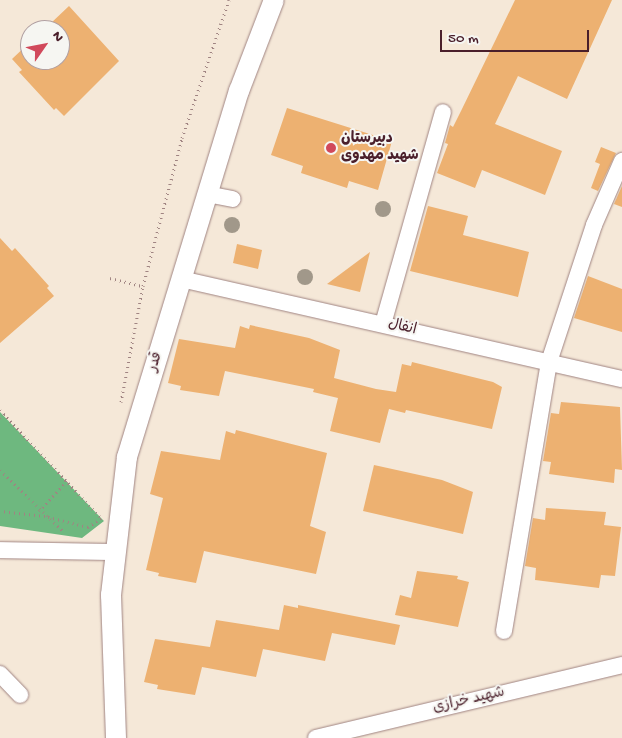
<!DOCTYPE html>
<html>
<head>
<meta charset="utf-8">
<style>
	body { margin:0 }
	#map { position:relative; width:622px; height:738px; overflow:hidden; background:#f5e8d8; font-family:"Gochi Hand","Playpen Sans Arabic",sans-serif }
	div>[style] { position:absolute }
	.forest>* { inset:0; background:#6eb87f }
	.building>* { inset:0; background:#edb171 }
	.path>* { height:3px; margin-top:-1.5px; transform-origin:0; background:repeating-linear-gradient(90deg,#a08482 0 1px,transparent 0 5px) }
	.roads { filter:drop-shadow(0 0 1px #a08482) drop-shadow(0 0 1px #a08482) }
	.minor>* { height:16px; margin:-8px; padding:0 8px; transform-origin:8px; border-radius:8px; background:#fff }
	.tertiary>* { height:20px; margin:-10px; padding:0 10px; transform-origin:10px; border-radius:10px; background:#fff }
	.trees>* { width:16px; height:16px; margin:-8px; border-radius:50%; background:#a1988a }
	.dots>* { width:14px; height:14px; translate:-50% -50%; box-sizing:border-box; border:2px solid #f6f6f2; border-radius:50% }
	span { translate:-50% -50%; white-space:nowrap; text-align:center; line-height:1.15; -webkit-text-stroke:4px #f6f6f2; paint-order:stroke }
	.poi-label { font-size:15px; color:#4a1f2b; font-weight:700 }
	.left { translate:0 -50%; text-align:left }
	.street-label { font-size:15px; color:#4a1f2b }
	.north { position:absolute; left:20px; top:20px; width:50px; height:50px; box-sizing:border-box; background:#f6f6f2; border:1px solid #b1a0a2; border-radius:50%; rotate:57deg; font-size:14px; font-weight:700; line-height:20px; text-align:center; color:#4a1f2b }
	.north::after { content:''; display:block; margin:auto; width:18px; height:22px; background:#d1495b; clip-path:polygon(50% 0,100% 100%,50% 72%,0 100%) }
	.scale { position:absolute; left:440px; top:30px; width:149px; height:22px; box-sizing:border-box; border:2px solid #4a1f2b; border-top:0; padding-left:6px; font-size:15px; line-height:18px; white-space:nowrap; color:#4a1f2b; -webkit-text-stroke:4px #f6f6f2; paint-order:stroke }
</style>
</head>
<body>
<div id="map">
	<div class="forest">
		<div style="clip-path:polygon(0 412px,101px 518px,104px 521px,82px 538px,0 526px)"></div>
	</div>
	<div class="building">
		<div style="clip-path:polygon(515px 0,612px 0,567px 99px,518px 76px,495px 124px,562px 151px,545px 195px,482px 170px,475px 188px,437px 173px,448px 144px,445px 143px,450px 125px,453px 127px,461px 111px)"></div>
		<div style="clip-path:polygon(69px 6px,119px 61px,64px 116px,56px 108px,54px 110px,19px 72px,22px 70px,12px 59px,30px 42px,30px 60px,60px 60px,60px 30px,50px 24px)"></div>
		<div style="clip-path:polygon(287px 108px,392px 141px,378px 190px,349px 181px,347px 188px,301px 173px,303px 166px,271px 155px)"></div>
		<div style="clip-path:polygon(601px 147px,616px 153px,598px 191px,591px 188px,600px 164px,595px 162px)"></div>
		<div style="clip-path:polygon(622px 186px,622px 207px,614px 204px)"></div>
		<div style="clip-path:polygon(428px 206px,468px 216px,463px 235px,529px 252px,518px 297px,410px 271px)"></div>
		<div style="clip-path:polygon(0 238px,12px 251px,15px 248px,49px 286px,47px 288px,54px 296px,0 343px)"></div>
		<div style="clip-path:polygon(237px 244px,262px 250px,258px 269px,233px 263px)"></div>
		<div style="clip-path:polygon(370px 252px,360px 292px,327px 284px)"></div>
		<div style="clip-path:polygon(588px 276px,622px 289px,622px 332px,574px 318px)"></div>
		<div style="clip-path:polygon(250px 325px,309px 338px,340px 350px,334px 378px,376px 389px,396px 392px,402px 364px,411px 366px,412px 362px,493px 382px,502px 387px,492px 429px,406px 410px,405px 413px,389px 409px,380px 443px,330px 431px,338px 398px,313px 392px,314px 389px,225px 371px,219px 396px,180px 390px,181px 386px,168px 383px,179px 339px,235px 348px,240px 326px,249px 329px)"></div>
		<div style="clip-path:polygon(561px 402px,620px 407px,622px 470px,615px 469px,614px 483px,549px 474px,551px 462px,543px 461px,551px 413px,559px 414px)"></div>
		<div style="clip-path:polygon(236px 430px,327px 453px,310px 526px,326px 532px,316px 574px,204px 551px,196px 583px,158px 576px,159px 573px,146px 570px,163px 498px,150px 494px,161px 451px,220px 460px,226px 431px,235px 434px)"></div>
		<div style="clip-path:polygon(374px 465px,442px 480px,473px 492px,463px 534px,363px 511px)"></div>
		<div style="clip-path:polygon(546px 508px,606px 512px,604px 525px,621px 527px,615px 576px,601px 575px,599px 588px,535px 580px,536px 568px,525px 566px,533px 518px,545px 520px)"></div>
		<div style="clip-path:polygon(417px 571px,458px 576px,457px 579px,469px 582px,458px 627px,395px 615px,400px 595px,411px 598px)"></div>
		<div style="clip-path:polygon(284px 605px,298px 608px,298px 605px,400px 625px,395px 645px,332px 633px,325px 661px,263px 649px,256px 677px,202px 667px,195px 695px,157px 689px,158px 685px,144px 682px,155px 639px,210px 647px,216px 620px,279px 630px)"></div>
	</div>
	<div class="path">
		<div style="left:110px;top:278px;width:34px;rotate:14deg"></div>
		<div style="left:121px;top:402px;width:118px;rotate:-79.3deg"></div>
		<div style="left:143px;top:286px;width:153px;rotate:-75.2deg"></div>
		<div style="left:182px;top:138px;width:146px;rotate:-71.2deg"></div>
		<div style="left:0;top:410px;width:148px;rotate:46.9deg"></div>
		<div style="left:101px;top:518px;width:16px;rotate:145deg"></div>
		<div style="left:88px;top:527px;width:44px;rotate:-165.7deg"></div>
		<div style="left:45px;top:516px;width:45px;rotate:-173.7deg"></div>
		<div style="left:0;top:418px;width:6px;rotate:-45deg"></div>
		<div style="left:0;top:470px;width:89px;rotate:44.1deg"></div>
		<div style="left:39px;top:511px;width:41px;rotate:-47deg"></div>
	</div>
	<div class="roads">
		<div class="minor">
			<div style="left:205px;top:202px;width:10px;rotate:-45deg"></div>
			<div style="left:212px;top:195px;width:21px;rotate:11deg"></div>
			<div style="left:181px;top:279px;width:452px;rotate:12.8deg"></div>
			<div style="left:383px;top:324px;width:220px;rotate:-74.2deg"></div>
			<div style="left:0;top:550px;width:117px;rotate:1deg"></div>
			<div style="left:504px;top:631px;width:273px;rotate:-80.5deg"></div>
			<div style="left:549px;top:362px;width:144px;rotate:-71.8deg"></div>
			<div style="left:594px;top:225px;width:70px;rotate:-66.4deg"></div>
			<div style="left:0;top:674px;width:29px;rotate:46deg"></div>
			<div style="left:316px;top:738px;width:315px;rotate:-13.4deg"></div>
		</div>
		<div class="tertiary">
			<div style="left:116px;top:738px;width:143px;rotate:-92deg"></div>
			<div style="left:111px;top:595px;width:139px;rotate:-83.4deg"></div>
			<div style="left:127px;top:457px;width:383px;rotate:-73deg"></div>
			<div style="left:239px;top:91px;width:97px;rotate:-69deg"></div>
		</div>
	</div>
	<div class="trees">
		<div style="left:383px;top:209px"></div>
		<div style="left:232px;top:225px"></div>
		<div style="left:305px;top:277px"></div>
	</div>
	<div class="dots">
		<div style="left:331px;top:148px;background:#d1495b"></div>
	</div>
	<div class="poi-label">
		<span class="left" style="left:341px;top:148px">دبیرستان<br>شهید مهدوی</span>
	</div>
	<div class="street-label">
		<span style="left:402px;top:328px;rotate:13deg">انفال</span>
		<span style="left:156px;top:362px;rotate:-73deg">قدر</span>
		<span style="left:469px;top:701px;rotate:-13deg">شهید خرازی</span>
	</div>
	<div class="north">N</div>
	<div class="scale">50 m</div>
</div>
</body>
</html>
